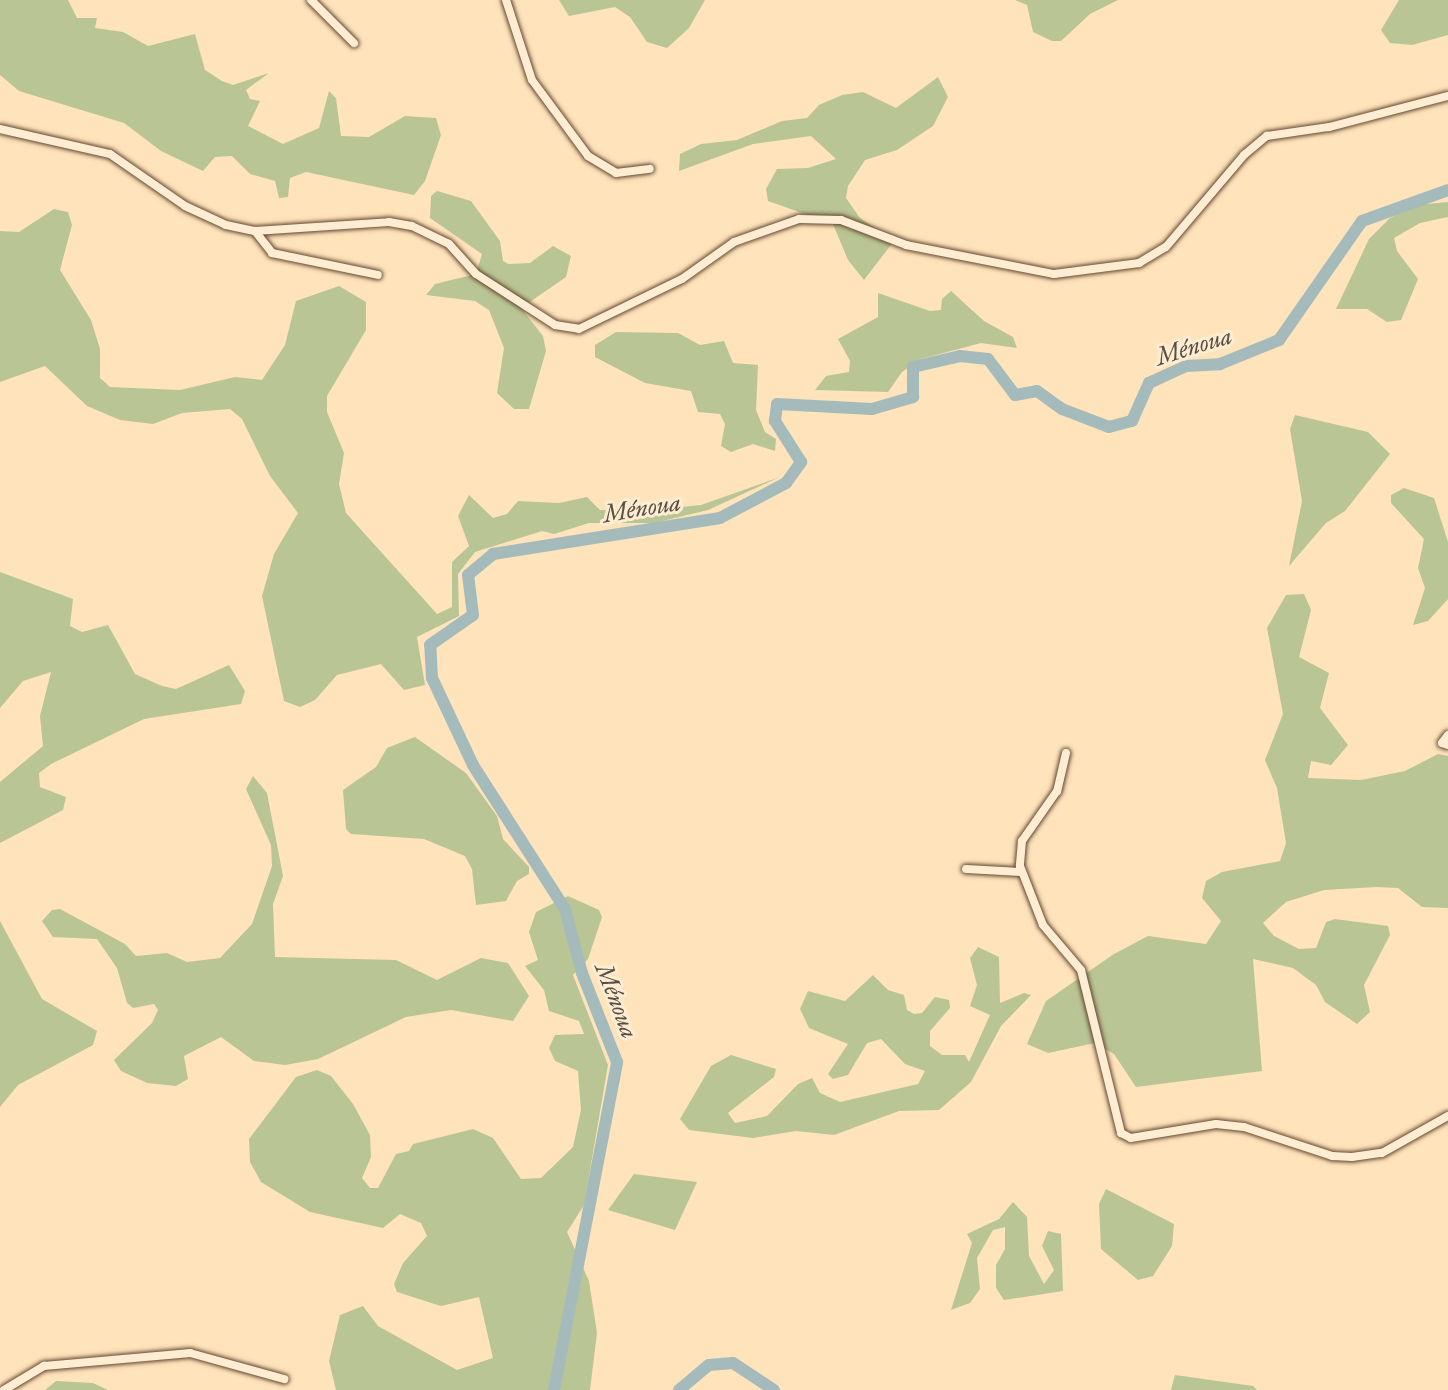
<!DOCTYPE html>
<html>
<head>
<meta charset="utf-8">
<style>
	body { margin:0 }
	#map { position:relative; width:1448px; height:1390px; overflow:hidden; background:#fee3bb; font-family:"IM FELL Great Primer",serif }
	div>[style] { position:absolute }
	.green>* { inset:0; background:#bac595 }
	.river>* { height:12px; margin:-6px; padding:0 6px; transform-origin:6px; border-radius:6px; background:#a5bbbb }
	.roads { filter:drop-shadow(0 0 2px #63472f) drop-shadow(0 0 2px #63472f) }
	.street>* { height:8px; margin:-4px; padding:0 4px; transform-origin:4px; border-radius:4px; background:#feedd3 }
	span { translate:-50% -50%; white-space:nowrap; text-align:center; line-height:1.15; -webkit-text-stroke:6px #feedd3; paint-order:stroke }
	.water-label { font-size:24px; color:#584e41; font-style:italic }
</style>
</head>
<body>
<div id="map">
	<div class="green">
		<div style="clip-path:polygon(0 0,68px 0,77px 18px,97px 18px,95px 28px,123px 32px,148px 46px,195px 34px,205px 70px,222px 81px,233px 85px,269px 73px,246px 90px,250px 99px,260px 101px,248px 126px,283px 144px,319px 128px,329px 91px,336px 98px,341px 136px,369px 137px,405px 116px,436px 118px,441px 135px,425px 181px,414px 195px,306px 172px,290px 178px,288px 197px,279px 198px,275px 181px,250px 174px,232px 156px,215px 157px,203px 171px,161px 151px,124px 123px,19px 91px,0 75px)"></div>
		<div style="clip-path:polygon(559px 0,705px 0,689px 28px,667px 48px,647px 42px,630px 17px,615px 7px,569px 16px)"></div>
		<div style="clip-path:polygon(1015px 0,1118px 0,1090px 14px,1061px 41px,1052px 41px,1033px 32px,1027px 5px)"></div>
		<div style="clip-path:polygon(1399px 0,1448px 0,1448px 35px,1412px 45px,1390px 43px,1381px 30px)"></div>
		<div style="clip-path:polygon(938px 77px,948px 97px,933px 126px,897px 150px,865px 160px,848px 186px,846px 198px,860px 218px,894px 241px,864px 280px,848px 260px,833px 224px,768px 201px,766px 189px,777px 169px,808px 168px,836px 159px,811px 136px,753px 144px,679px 171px,680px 154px,701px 144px,737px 140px,782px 121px,807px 118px,819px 105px,842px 95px,863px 92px,896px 108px)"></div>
		<div style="clip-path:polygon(437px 191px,471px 201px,500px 241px,503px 261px,508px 264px,530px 263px,553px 246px,571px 256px,566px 277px,521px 308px,543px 336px,546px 351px,529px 409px,514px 409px,497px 393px,504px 348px,489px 310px,475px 301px,426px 295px,435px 284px,476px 274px,482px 254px,430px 218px,431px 196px)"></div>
		<div style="clip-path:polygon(1448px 202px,1448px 217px,1420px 223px,1394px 238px,1397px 251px,1418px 279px,1401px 320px,1387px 322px,1367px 309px,1336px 309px,1369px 239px,1390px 218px,1417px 205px)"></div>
		<div style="clip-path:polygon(54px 209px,68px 212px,72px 225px,60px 270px,91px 320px,100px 349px,100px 378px,110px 387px,180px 390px,235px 377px,262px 380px,285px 345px,296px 301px,339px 286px,366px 302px,366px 330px,327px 396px,327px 412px,344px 453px,339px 484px,346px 513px,437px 614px,452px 607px,452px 562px,469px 546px,458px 516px,469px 495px,493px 518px,507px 514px,518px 501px,559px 503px,587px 497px,600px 510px,653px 510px,701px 505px,780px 477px,708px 510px,654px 523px,589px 523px,554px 534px,542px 531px,475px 552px,458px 574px,459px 616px,417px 637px,425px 685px,404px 690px,381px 664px,337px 675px,315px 700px,300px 707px,284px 701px,262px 596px,274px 554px,298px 513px,270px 476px,242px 419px,230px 409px,182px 413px,153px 424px,120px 420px,87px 406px,45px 366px,0 382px,0 231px,19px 232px)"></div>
		<div style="clip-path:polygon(951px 291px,984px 321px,1013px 337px,1017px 348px,981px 343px,921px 359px,902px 372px,888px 392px,815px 390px,826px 376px,849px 372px,850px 361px,838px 339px,878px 317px,878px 293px,930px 311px,941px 310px,942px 299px)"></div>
		<div style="clip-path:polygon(616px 332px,678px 333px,700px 345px,724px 341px,733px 363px,758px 365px,756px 410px,765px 432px,776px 439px,775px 451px,753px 444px,731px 452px,721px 446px,725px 424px,720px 414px,698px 412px,691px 391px,645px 383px,595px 357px,595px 345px)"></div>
		<div style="clip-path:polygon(1295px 415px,1368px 432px,1390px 454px,1345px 511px,1326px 523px,1289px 566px,1302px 501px,1290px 429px)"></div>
		<div style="clip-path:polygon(1404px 488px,1434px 498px,1448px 542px,1448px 599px,1428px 621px,1413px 625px,1425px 588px,1418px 568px,1424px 539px,1391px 503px,1391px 495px)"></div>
		<div style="clip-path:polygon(0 572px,73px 599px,70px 626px,82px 632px,108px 625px,135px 674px,162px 686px,176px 689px,229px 665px,245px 691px,241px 704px,144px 719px,51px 764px,39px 773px,40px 787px,66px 797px,63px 810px,0 843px,0 782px,43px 746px,40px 716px,51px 672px,23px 681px,0 708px)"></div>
		<div style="clip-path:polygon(1304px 594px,1311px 610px,1299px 657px,1329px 673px,1320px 708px,1348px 745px,1331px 765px,1311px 761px,1308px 778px,1361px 780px,1405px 771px,1438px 754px,1448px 756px,1448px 908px,1422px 907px,1398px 888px,1377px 887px,1324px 890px,1286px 902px,1263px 923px,1274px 936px,1299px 949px,1316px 948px,1326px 922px,1335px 919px,1388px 926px,1390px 935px,1364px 985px,1370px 1012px,1357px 1024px,1325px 1002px,1316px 985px,1293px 968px,1253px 959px,1262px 1071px,1136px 1087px,1114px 1054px,1095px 1043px,1048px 1053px,1027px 1044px,1046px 1001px,1114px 954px,1148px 936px,1206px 944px,1221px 921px,1202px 898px,1206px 881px,1222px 872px,1280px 861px,1286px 843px,1277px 788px,1265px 760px,1283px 714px,1267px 628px,1286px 595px)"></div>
		<div style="clip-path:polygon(415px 737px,466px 773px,497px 816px,503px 839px,529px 867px,529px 874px,517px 881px,506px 901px,476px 905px,472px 869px,465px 856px,424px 839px,351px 834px,346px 829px,343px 790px,376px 767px,387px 748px)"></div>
		<div style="clip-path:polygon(253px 776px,267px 793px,283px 876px,273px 904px,275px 957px,396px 960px,437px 980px,481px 958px,508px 963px,529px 996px,513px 1021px,451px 1010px,406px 1017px,318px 1059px,285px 1065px,254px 1061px,221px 1037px,184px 1056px,188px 1079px,176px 1086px,147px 1083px,121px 1071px,114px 1060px,152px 1023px,158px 1010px,154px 1004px,133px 1008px,127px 1003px,117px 968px,97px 939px,53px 937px,42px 921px,52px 910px,60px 909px,125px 944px,136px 956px,167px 953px,187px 962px,220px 958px,252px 924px,272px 866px,271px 845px,246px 789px)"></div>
		<div style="clip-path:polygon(568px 896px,599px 910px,602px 917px,588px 959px,573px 975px,608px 1065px,584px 1205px,567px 1232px,589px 1281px,597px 1333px,590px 1390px,336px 1390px,329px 1361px,340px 1315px,363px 1306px,378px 1326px,457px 1370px,493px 1358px,479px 1297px,441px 1306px,397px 1292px,394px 1284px,403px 1263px,427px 1236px,421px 1223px,400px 1214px,383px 1228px,310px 1212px,261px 1182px,250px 1162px,249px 1139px,296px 1077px,317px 1070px,331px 1076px,353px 1104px,370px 1135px,371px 1157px,362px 1178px,370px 1188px,378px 1188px,396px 1154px,409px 1151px,413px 1144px,473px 1129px,493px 1138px,521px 1179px,541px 1178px,573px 1147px,581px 1110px,578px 1071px,555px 1061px,549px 1048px,555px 1035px,584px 1034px,579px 1021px,549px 1011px,544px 990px,525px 966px,538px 960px,529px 932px,536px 912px)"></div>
		<div style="clip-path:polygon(0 921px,42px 999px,97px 1031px,93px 1045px,18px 1085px,0 1107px)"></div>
		<div style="clip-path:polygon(978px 947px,999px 957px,1000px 1003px,1024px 993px,1031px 995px,1001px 1026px,971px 1082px,939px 1110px,899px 1111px,834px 1135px,796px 1131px,753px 1138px,689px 1130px,680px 1119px,711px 1066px,731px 1055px,776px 1069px,774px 1077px,728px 1113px,735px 1123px,767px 1116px,798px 1084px,812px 1078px,820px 1093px,840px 1102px,918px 1084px,925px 1071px,905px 1064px,881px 1039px,867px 1043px,848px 1075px,833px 1079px,828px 1074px,848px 1044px,809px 1028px,800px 1009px,808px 991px,845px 1001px,873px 975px,888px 990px,904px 995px,907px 1010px,914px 1014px,922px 1013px,935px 997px,949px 1000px,950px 1008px,930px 1031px,930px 1046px,942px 1055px,965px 1055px,969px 1062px,990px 1015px,970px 1006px,977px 985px,970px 958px)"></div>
		<div style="clip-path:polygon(634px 1174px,697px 1182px,675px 1230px,608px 1210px)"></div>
		<div style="clip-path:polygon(1106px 1189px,1174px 1224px,1172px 1246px,1153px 1276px,1138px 1280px,1101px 1249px,1099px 1204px)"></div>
		<div style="clip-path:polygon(1013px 1202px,1027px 1217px,1029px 1256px,1044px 1284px,1054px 1270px,1042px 1246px,1048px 1231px,1061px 1234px,1063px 1291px,1004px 1300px,996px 1288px,996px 1265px,1005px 1249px,1005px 1227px,993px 1230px,977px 1258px,980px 1289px,970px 1303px,951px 1310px,972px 1243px,967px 1234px,999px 1219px)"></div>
		<div style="clip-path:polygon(1175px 1375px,1253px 1386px,1257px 1390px,1171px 1390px)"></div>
		<div style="clip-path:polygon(56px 1381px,93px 1383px,108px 1390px,45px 1390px)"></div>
	</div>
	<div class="river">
		<div style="left:554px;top:1390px;width:334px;rotate:-79.1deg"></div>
		<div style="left:617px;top:1062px;width:96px;rotate:-111.5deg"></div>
		<div style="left:582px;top:973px;width:66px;rotate:-104.9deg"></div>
		<div style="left:565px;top:909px;width:171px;rotate:-122.6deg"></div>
		<div style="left:473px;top:765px;width:96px;rotate:-115.2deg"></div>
		<div style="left:432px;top:678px;width:33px;rotate:-93deg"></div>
		<div style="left:430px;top:645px;width:52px;rotate:-34.9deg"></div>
		<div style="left:473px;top:615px;width:40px;rotate:-97.1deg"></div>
		<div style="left:468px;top:575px;width:33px;rotate:-40deg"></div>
		<div style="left:493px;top:554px;width:230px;rotate:-9deg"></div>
		<div style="left:720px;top:518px;width:75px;rotate:-27.9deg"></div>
		<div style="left:786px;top:483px;width:26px;rotate:-54deg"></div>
		<div style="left:801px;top:462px;width:49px;rotate:-122.4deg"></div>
		<div style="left:775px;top:421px;width:17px;rotate:-83deg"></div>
		<div style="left:777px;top:404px;width:95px;rotate:3deg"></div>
		<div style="left:872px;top:409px;width:43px;rotate:-16.3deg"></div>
		<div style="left:913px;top:397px;width:30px;rotate:-90deg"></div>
		<div style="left:913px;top:367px;width:48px;rotate:-13.2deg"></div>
		<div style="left:960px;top:356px;width:28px;rotate:6deg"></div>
		<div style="left:988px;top:359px;width:45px;rotate:53.1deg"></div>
		<div style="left:1015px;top:395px;width:22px;rotate:-10deg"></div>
		<div style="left:1037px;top:391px;width:31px;rotate:36deg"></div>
		<div style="left:1062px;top:409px;width:50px;rotate:21deg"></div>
		<div style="left:1109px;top:427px;width:24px;rotate:-15deg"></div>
		<div style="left:1132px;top:421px;width:42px;rotate:-65.9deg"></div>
		<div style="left:1149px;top:383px;width:41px;rotate:-24.7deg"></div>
		<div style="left:1186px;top:366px;width:34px;rotate:-3deg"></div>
		<div style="left:1220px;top:364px;width:64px;rotate:-22.1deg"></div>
		<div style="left:1279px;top:340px;width:145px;rotate:-55.1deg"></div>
		<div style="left:1362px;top:221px;width:91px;rotate:-19.8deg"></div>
		<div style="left:679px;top:1390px;width:39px;rotate:-40deg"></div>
		<div style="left:709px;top:1365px;width:24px;rotate:-5deg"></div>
		<div style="left:733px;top:1363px;width:49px;rotate:33.4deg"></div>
	</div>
	<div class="roads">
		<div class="street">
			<div style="left:311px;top:0;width:61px;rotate:45deg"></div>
			<div style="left:506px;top:0;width:84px;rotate:72deg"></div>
			<div style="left:532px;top:80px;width:94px;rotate:53.6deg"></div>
			<div style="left:588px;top:156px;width:33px;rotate:31deg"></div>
			<div style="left:616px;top:173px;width:34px;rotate:-7deg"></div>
			<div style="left:0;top:129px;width:113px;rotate:12.8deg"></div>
			<div style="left:110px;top:154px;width:91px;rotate:34.7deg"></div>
			<div style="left:185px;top:206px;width:45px;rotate:24.9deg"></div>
			<div style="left:226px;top:225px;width:30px;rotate:12deg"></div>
			<div style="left:255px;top:231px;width:134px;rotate:-3.8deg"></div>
			<div style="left:389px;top:222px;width:23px;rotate:10deg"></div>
			<div style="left:412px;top:226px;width:41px;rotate:25.9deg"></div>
			<div style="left:449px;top:244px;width:40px;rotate:48deg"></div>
			<div style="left:476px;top:274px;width:94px;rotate:32.8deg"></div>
			<div style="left:555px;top:325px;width:24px;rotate:9deg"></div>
			<div style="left:579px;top:329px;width:114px;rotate:-25.9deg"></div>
			<div style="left:682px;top:279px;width:64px;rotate:-35.4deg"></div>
			<div style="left:734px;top:242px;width:69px;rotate:-19.5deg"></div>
			<div style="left:799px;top:219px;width:42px;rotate:1.4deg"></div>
			<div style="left:841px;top:220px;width:70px;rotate:21deg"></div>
			<div style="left:906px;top:245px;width:151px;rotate:11.1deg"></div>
			<div style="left:1054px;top:274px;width:86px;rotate:-7.4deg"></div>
			<div style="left:1139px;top:263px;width:31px;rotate:-31deg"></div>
			<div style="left:1166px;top:247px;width:121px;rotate:-49.7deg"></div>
			<div style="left:1244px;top:155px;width:30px;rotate:-40deg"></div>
			<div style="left:1267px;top:136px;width:63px;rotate:-8.3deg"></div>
			<div style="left:1329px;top:127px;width:123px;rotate:-14.6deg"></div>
			<div style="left:255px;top:231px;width:28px;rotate:52deg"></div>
			<div style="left:272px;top:253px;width:108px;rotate:11.7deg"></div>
			<div style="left:1448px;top:735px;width:10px;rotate:127deg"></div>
			<div style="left:1442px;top:743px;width:6px;rotate:18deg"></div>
			<div style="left:1066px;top:753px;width:39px;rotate:103deg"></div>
			<div style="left:1057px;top:791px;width:61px;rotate:125deg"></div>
			<div style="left:1022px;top:841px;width:25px;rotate:95deg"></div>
			<div style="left:1020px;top:866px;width:63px;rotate:68.7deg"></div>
			<div style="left:1043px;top:925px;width:59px;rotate:49.8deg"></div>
			<div style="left:1081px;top:970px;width:168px;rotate:76.2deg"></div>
			<div style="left:1121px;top:1133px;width:11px;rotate:27deg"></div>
			<div style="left:1131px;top:1138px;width:86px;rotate:-9.4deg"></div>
			<div style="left:1216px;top:1124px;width:28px;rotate:6deg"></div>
			<div style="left:1244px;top:1127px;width:93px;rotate:18.2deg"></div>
			<div style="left:1332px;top:1156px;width:20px;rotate:3deg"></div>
			<div style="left:1352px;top:1157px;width:30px;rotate:-8deg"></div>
			<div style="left:1382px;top:1153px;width:76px;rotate:-29.3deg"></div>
			<div style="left:966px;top:869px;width:55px;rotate:3.1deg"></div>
			<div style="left:4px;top:1390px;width:47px;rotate:-31deg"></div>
			<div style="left:44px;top:1366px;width:147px;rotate:-5.1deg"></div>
			<div style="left:190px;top:1353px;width:98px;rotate:15.5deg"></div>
		</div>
	</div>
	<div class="water-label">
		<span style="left:1194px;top:347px;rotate:-17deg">Ménoua</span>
		<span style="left:642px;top:509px;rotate:-9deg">Ménoua</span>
		<span style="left:616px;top:1001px;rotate:69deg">Ménoua</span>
	</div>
</div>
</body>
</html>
